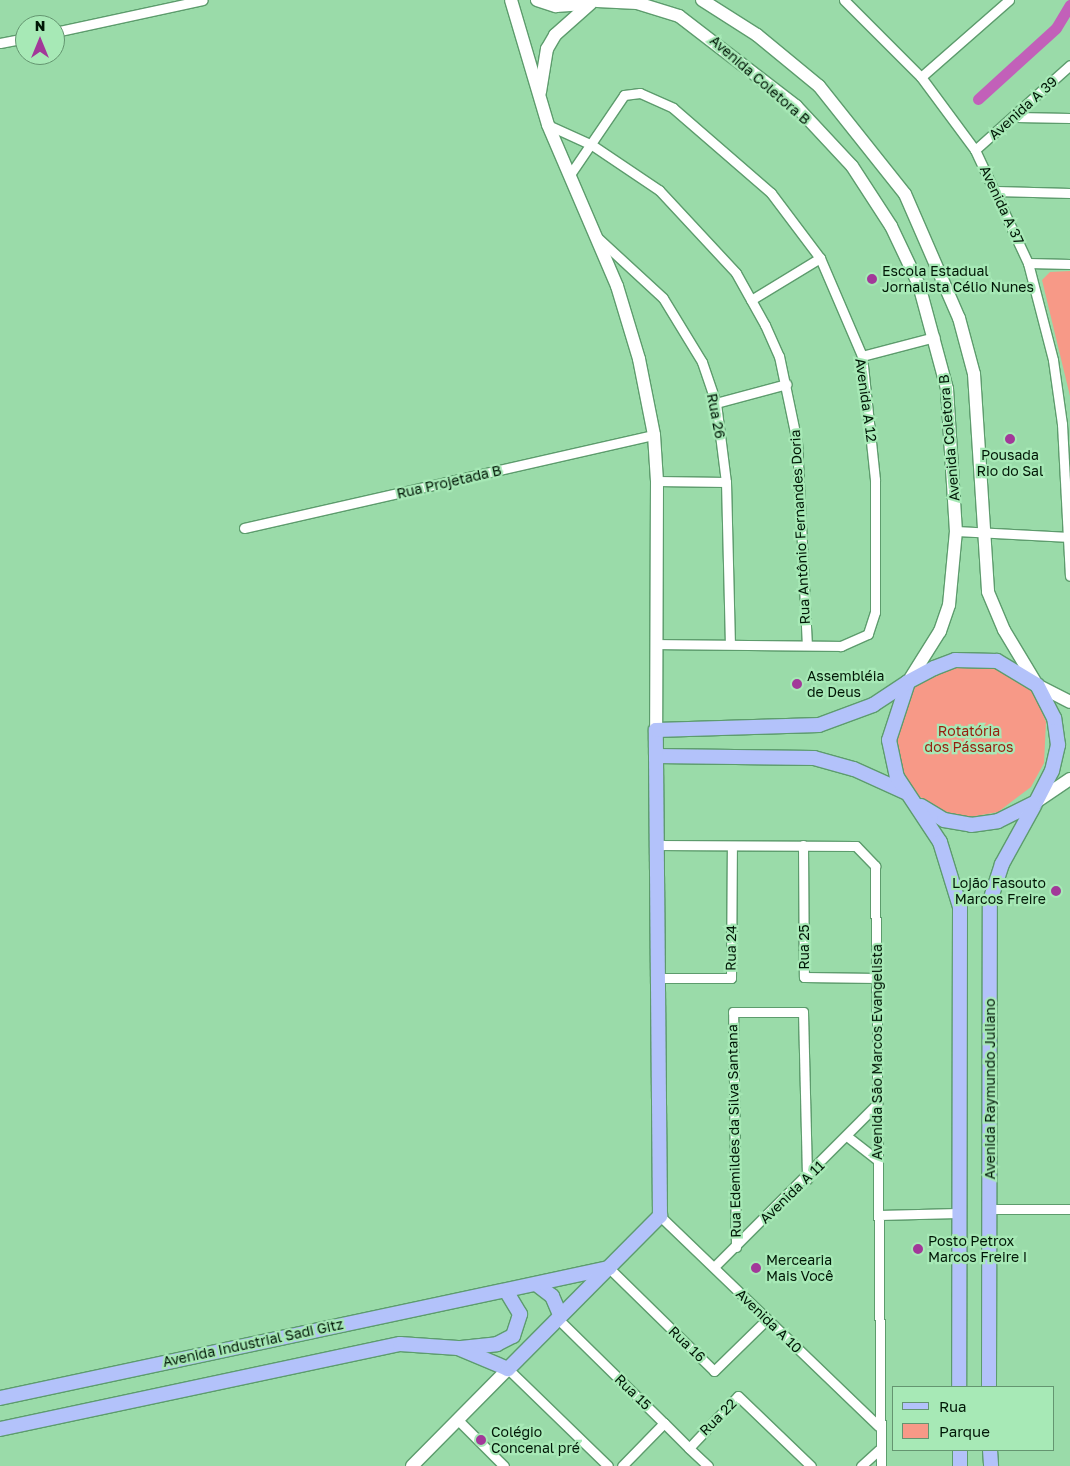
<!DOCTYPE html>
<meta charset="utf-8">
<style>
body{margin:0}
#map{position:relative;width:1070px;height:1466px;overflow:hidden;background:#9adba9;font-family:"Golos Text",sans-serif}
div>[style]{position:absolute}
[style*='--x']{left:calc(var(--x)*1px);top:calc(var(--y)*1px);width:calc(var(--w)*1px);rotate:calc(var(--a)*1deg)}
.green>*{inset:0;background:#f79987}
.canal>*{height:11px;margin:-5.5px;padding:0 5.5px;transform-origin:5.5px;border-radius:5.5px;background:#c260b9}
.roads{filter:drop-shadow(1px 0 #5d9c6d) drop-shadow(-1px 0 #5d9c6d) drop-shadow(0 1px #5d9c6d) drop-shadow(0 -1px #5d9c6d)}
.street>*{height:9px;margin:-4.5px;padding:0 4.5px;transform-origin:4.5px;border-radius:4.5px;background:#fff}
.secondary>*{height:12px;margin:-6px;padding:0 6px;transform-origin:6px;border-radius:6px;background:#fff}
.primary>*{height:14px;margin:-7px;padding:0 7px;transform-origin:7px;border-radius:7px;background:#b3c2fa}
.dots>*{width:14px;height:14px;translate:-50% -50%;box-sizing:border-box;border:2px solid #a7e9b6;border-radius:50%}
span{translate:-50% -50%;white-space:nowrap;text-align:center;line-height:1.15;-webkit-text-stroke:4.5px #a7e9b6;paint-order:stroke}
.street-label{font-size:14px;color:#001706}
.poi-label{font-size:14px;color:#001706}
.left{translate:0 -50%;text-align:left}
.right{translate:-100% -50%;text-align:right}
.park-label{font-size:14px;color:#961e0e}
.legend{position:absolute;left:892px;top:1386px;width:162px;height:65px;box-sizing:border-box;background:#a7e9b6;border:1px solid #649570;margin:0;padding:6px 9px;list-style:none;font-size:15px;color:#001706}
.legend li{display:flex;align-items:center;gap:10px;height:25px}
.legend b{width:25px;border:1px solid #649570}
.north{position:absolute;left:15px;top:15px;width:50px;height:50px;box-sizing:border-box;background:#a7e9b6;border:1px solid #649570;border-radius:50%;rotate:0deg;font-size:14px;font-weight:700;line-height:20px;text-align:center;color:#001706}
.north::after{content:'';display:block;margin:auto;width:18px;height:22px;background:#a23899;clip-path:polygon(50% 0,100% 100%,50% 72%,0 100%)}
</style>
<div id="map">
<div class="green">
<div style="clip-path:polygon(1070px 271px,1070px 396px,1042px 280px,1050px 272px)"></div>
<div style="clip-path:polygon(992px 664px,1027px 686px,1036px 697px,1046px 722px,1044px 763px,1031px 787px,998px 812px,970px 817px,943px 813px,909px 789px,892px 752px,915px 683px,938px 667px)"></div>
</div>
<div class="canal">
<div style="--x:978;--y:99;--w:105;--a:-42.3"></div>
<div style="--x:1056;--y:28;--w:27;--a:-59"></div>
</div>
<div class="roads">
<div class="street">
<div style="--x:844;--y:0;--w:109;--a:45"></div>
<div style="--x:921;--y:77;--w:91;--a:53.5"></div>
<div style="--x:975;--y:150;--w:125;--a:64.9"></div>
<div style="--x:1028;--y:263;--w:100;--a:75.5"></div>
<div style="--x:1053;--y:360;--w:65;--a:82"></div>
<div style="--x:1062;--y:424;--w:152;--a:87"></div>
<div style="--x:55;--y:32;--w:151;--a:-12.2"></div>
<div style="--x:0;--y:43;--w:25;--a:-11"></div>
<div style="--x:921;--y:77;--w:117;--a:-41.2"></div>
<div style="--x:1016;--y:117;--w:54;--a:1.1"></div>
<div style="--x:548;--y:125;--w:48;--a:24.4"></div>
<div style="--x:592;--y:145;--w:81;--a:33.9"></div>
<div style="--x:659;--y:190;--w:113;--a:47.1"></div>
<div style="--x:736;--y:273;--w:60;--a:60.9"></div>
<div style="--x:765;--y:325;--w:34;--a:66"></div>
<div style="--x:779;--y:356;--w:88;--a:78.2"></div>
<div style="--x:797;--y:442;--w:203;--a:87.2"></div>
<div style="--x:975;--y:150;--w:127;--a:-41.8"></div>
<div style="--x:569;--y:176;--w:98;--a:-55.8"></div>
<div style="--x:624;--y:95;--w:16;--a:-7"></div>
<div style="--x:640;--y:93;--w:36;--a:24"></div>
<div style="--x:673;--y:108;--w:130;--a:40.9"></div>
<div style="--x:771;--y:193;--w:81;--a:53"></div>
<div style="--x:820;--y:258;--w:107;--a:66.8"></div>
<div style="--x:862;--y:356;--w:125;--a:84"></div>
<div style="--x:875;--y:480;--w:132;--a:90"></div>
<div style="--x:875;--y:612;--w:23;--a:108"></div>
<div style="--x:868;--y:634;--w:30;--a:156"></div>
<div style="--x:841;--y:646;--w:186;--a:-179.4"></div>
<div style="--x:996;--y:191;--w:74;--a:1.5"></div>
<div style="--x:598;--y:238;--w:88;--a:42.7"></div>
<div style="--x:663;--y:298;--w:75;--a:58.6"></div>
<div style="--x:702;--y:362;--w:43;--a:71.1"></div>
<div style="--x:716;--y:403;--w:80;--a:82.8"></div>
<div style="--x:726;--y:482;--w:161;--a:88.6"></div>
<div style="--x:1028;--y:263;--w:42;--a:1.4"></div>
<div style="--x:751;--y:300;--w:81;--a:-31.3"></div>
<div style="--x:862;--y:356;--w:75;--a:-14.6"></div>
<div style="--x:716;--y:403;--w:73;--a:-15"></div>
<div style="--x:657;--y:481;--w:69;--a:0.8"></div>
<div style="--x:244;--y:528;--w:420;--a:-12.8"></div>
<div style="--x:956;--y:531;--w:114;--a:3"></div>
<div style="--x:657;--y:845;--w:199;--a:0.3"></div>
<div style="--x:856;--y:846;--w:28;--a:46"></div>
<div style="--x:875;--y:866;--w:600;--a:89.43"></div>
<div style="--x:803;--y:845;--w:132;--a:89.6"></div>
<div style="--x:804;--y:977;--w:73;--a:0.8"></div>
<div style="--x:658;--y:978;--w:73;--a:0"></div>
<div style="--x:731;--y:978;--w:132;--a:-89.6"></div>
<div style="--x:848;--y:1137;--w:37;--a:38"></div>
<div style="--x:991;--y:1209;--w:79;--a:0"></div>
<div style="--x:879;--y:1215;--w:79;--a:-1.5"></div>
<div style="--x:660;--y:1216;--w:303;--a:43.9"></div>
<div style="--x:736;--y:1247;--w:235;--a:-90.7"></div>
<div style="--x:733;--y:1012;--w:70;--a:0"></div>
<div style="--x:803;--y:1012;--w:167;--a:88.6"></div>
<div style="--x:714;--y:1267;--w:231;--a:-45"></div>
<div style="--x:609;--y:1268;--w:147;--a:44.4"></div>
<div style="--x:714;--y:1371;--w:73;--a:-44.4"></div>
<div style="--x:558;--y:1319;--w:148;--a:44.5"></div>
<div style="--x:664;--y:1423;--w:60;--a:134.3"></div>
<div style="--x:508;--y:1369;--w:139;--a:44.1"></div>
<div style="--x:458;--y:1420;--w:65;--a:45"></div>
<div style="--x:664;--y:1423;--w:35;--a:45"></div>
<div style="--x:708;--y:1466;--w:26;--a:-137"></div>
<div style="--x:689;--y:1448;--w:71;--a:-46.7"></div>
<div style="--x:738;--y:1396;--w:101;--a:43.8"></div>
<div style="--x:861;--y:1466;--w:24;--a:-42"></div>
</div>
<div class="secondary">
<div style="--x:511;--y:0;--w:130;--a:73.5"></div>
<div style="--x:548;--y:125;--w:175;--a:66.8"></div>
<div style="--x:617;--y:286;--w:76;--a:73.2"></div>
<div style="--x:639;--y:359;--w:77;--a:78.8"></div>
<div style="--x:654;--y:435;--w:46;--a:86.3"></div>
<div style="--x:657;--y:481;--w:249;--a:90.2"></div>
<div style="--x:537;--y:0;--w:20;--a:18"></div>
<div style="--x:556;--y:6;--w:32;--a:-4"></div>
<div style="--x:702;--y:0;--w:65;--a:32.5"></div>
<div style="--x:757;--y:35;--w:80;--a:39.4"></div>
<div style="--x:819;--y:86;--w:138;--a:51.5"></div>
<div style="--x:905;--y:194;--w:135;--a:66.5"></div>
<div style="--x:959;--y:318;--w:58;--a:75"></div>
<div style="--x:974;--y:374;--w:218;--a:86.3"></div>
<div style="--x:988;--y:592;--w:41;--a:67.2"></div>
<div style="--x:1004;--y:630;--w:64;--a:59"></div>
<div style="--x:1037;--y:685;--w:37;--a:27"></div>
<div style="--x:597;--y:1;--w:40;--a:2.9"></div>
<div style="--x:637;--y:3;--w:44;--a:17.2"></div>
<div style="--x:679;--y:16;--w:148;--a:37.6"></div>
<div style="--x:796;--y:106;--w:82;--a:47"></div>
<div style="--x:852;--y:166;--w:72;--a:57"></div>
<div style="--x:891;--y:226;--w:65;--a:64.6"></div>
<div style="--x:919;--y:285;--w:108;--a:74.9"></div>
<div style="--x:947;--y:389;--w:142;--a:86.4"></div>
<div style="--x:956;--y:531;--w:74;--a:95.4"></div>
<div style="--x:949;--y:605;--w:28;--a:109"></div>
<div style="--x:940;--y:631;--w:60;--a:122.1"></div>
<div style="--x:540;--y:92;--w:44;--a:-80.8"></div>
<div style="--x:547;--y:49;--w:16;--a:-60"></div>
<div style="--x:555;--y:35;--w:47;--a:-41.5"></div>
<div style="--x:1036;--y:802;--w:41;--a:-34.1"></div>
<div style="--x:412;--y:1466;--w:136;--a:-45.3"></div>
</div>
<div class="primary">
<div style="--x:656;--y:756;--w:158;--a:0.7"></div>
<div style="--x:814;--y:758;--w:41;--a:15.4"></div>
<div style="--x:854;--y:769;--w:58;--a:24.4"></div>
<div style="--x:921;--y:806;--w:27;--a:31"></div>
<div style="--x:944;--y:820;--w:27;--a:10"></div>
<div style="--x:971;--y:825;--w:27;--a:-8"></div>
<div style="--x:998;--y:821;--w:42;--a:-26.6"></div>
<div style="--x:1036;--y:802;--w:35;--a:-63"></div>
<div style="--x:1052;--y:771;--w:27;--a:-77"></div>
<div style="--x:1058;--y:745;--w:27;--a:-98"></div>
<div style="--x:1054;--y:718;--w:37;--a:-117"></div>
<div style="--x:1037;--y:685;--w:47;--a:-149"></div>
<div style="--x:997;--y:661;--w:42;--a:-178.6"></div>
<div style="--x:955;--y:660;--w:22;--a:159"></div>
<div style="--x:934;--y:668;--w:30;--a:152"></div>
<div style="--x:908;--y:682;--w:61;--a:108.1"></div>
<div style="--x:889;--y:740;--w:38;--a:78"></div>
<div style="--x:897;--y:777;--w:78;--a:56.5"></div>
<div style="--x:940;--y:842;--w:68;--a:72.9"></div>
<div style="--x:960;--y:907;--w:480;--a:90.1"></div>
<div style="--x:536;--y:1284;--w:20;--a:37"></div>
<div style="--x:552;--y:1296;--w:21;--a:67"></div>
<div style="--x:461;--y:1348;--w:36;--a:-6"></div>
<div style="--x:497;--y:1344;--w:18;--a:-27"></div>
<div style="--x:513;--y:1336;--w:23;--a:-72"></div>
<div style="--x:520;--y:1314;--w:27;--a:-121"></div>
<div style="--x:989;--y:1387;--w:486;--a:-89.9"></div>
<div style="--x:990;--y:901;--w:39;--a:-72"></div>
<div style="--x:1002;--y:864;--w:66;--a:-61.1"></div>
<div style="--x:0;--y:1398;--w:623;--a:-12.05"></div>
<div style="--x:0;--y:1429;--w:409;--a:-12"></div>
<div style="--x:400;--y:1344;--w:58;--a:3.9"></div>
<div style="--x:458;--y:1348;--w:54;--a:22.8"></div>
<div style="--x:508;--y:1369;--w:216;--a:-45.2"></div>
<div style="--x:660;--y:1216;--w:486;--a:-90.5"></div>
<div style="--x:656;--y:730;--w:163;--a:-1.8"></div>
<div style="--x:819;--y:725;--w:58;--a:-20.3"></div>
<div style="--x:873;--y:705;--w:42;--a:-33.3"></div>
<div style="--x:960;--y:1450;--w:16;--a:90"></div>
<div style="--x:990;--y:1450;--w:16;--a:86"></div>
</div>
</div>
<div class="dots">
<div style="left:872px;top:279px;background:#a23899"></div>
<div style="left:1010px;top:439px;background:#a23899"></div>
<div style="left:797px;top:684px;background:#a23899"></div>
<div style="left:1056px;top:891px;background:#a23899"></div>
<div style="left:918px;top:1249px;background:#a23899"></div>
<div style="left:756px;top:1268px;background:#a23899"></div>
<div style="left:481px;top:1440px;background:#a23899"></div>
</div>
<div class="street-label">
<span style="left:760px;top:80px;rotate:41deg">Avenida Coletora B</span>
<span style="left:1023px;top:108px;rotate:-42deg">Avenida A 39</span>
<span style="left:1002px;top:205px;rotate:65deg">Avenida A 37</span>
<span style="left:866px;top:400px;rotate:82deg">Avenida A 12</span>
<span style="left:716px;top:416px;rotate:79deg">Rua 26</span>
<span style="left:949px;top:438px;rotate:-95deg">Avenida Coletora B</span>
<span style="left:449px;top:482px;rotate:-13deg">Rua Projetada B</span>
<span style="left:800px;top:527px;rotate:-93deg">Rua Antônio Fernandes Doria</span>
<span style="left:804px;top:947px;rotate:-90deg">Rua 25</span>
<span style="left:731px;top:948px;rotate:-89deg">Rua 24</span>
<span style="left:877px;top:1052px;rotate:-90deg">Avenida São Marcos Evangelista</span>
<span style="left:990px;top:1089px;rotate:-90deg">Avenida Raymundo Juliano</span>
<span style="left:734px;top:1131px;rotate:-91deg">Rua Edemildes da Silva Santana</span>
<span style="left:792px;top:1192px;rotate:-44deg">Avenida A 11</span>
<span style="left:769px;top:1321px;rotate:44deg">Avenida A 10</span>
<span style="left:253px;top:1343px;rotate:-12deg">Avenida Industrial Sadi Gitz</span>
<span style="left:687px;top:1344px;rotate:44deg">Rua 16</span>
<span style="left:633px;top:1392px;rotate:44deg">Rua 15</span>
<span style="left:718px;top:1417px;rotate:-45deg">Rua 22</span>
</div>
<div class="poi-label">
<span class="left" style="left:882px;top:279px">Escola Estadual<br>Jornalista Célio Nunes</span>
<span style="left:1010px;top:463px">Pousada<br>Rio do Sal</span>
<span class="left" style="left:807px;top:684px">Assembléia<br>de Deus</span>
<span class="right" style="left:1046px;top:891px">Lojão Fasouto<br>Marcos Freire</span>
<span class="left" style="left:928px;top:1249px">Posto Petrox<br>Marcos Freire I</span>
<span class="left" style="left:766px;top:1268px">Mercearia<br>Mais Você</span>
<span class="left" style="left:491px;top:1440px">Colégio<br>Concenal pré</span>
</div>
<div class="park-label">
<span style="left:969px;top:739px">Rotatória<br>dos Pássaros</span>
</div>
<ul class="legend">
<li><b style="height:6px;background:#b3c2fa"></b>Rua</li>
<li><b style="height:14px;background:#f79987"></b>Parque</li>
</ul>
<div class="north">N</div>
</div>
